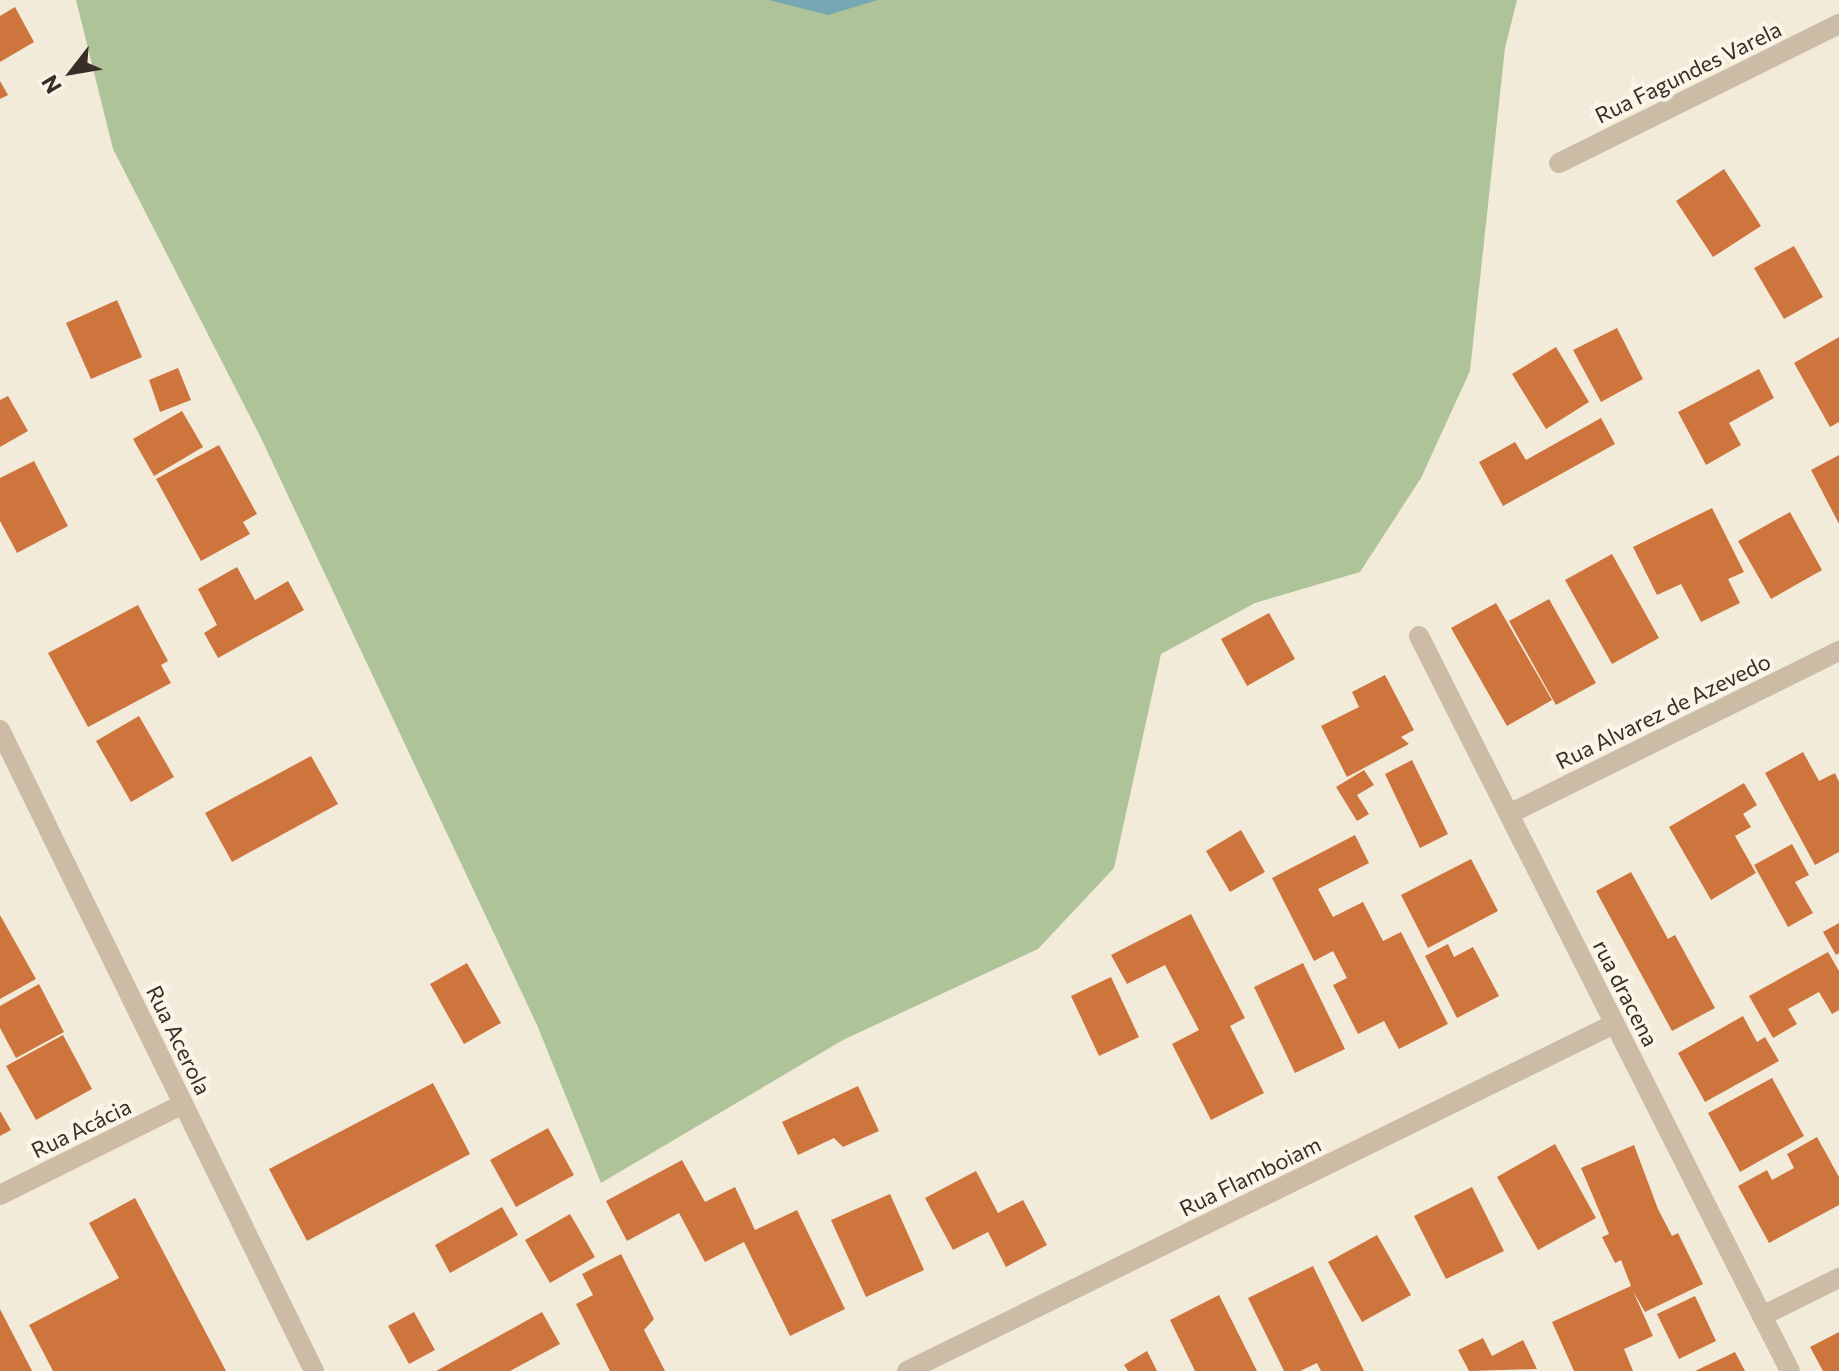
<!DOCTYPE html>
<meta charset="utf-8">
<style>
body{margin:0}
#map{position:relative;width:1839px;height:1371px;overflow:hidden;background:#f3ebda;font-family:Commissioner,sans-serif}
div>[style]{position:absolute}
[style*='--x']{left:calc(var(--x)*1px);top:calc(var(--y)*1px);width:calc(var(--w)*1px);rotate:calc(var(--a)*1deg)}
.green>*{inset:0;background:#afc399}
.water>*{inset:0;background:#77a7b2}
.building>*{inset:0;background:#ce753e}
.street>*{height:20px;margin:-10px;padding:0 10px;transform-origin:10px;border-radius:10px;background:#ccbca5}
span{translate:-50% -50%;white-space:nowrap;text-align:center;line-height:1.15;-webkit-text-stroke:8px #fbf4e7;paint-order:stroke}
.street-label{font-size:22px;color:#372e27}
.north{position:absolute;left:32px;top:32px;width:80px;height:80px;-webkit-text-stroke:6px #fbf4e7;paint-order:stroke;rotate:239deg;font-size:22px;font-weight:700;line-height:32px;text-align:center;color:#372e27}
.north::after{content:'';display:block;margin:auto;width:28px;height:36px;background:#372e27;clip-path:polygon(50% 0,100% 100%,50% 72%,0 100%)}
</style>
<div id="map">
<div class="green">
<div style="clip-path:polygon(76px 0,1517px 0,1505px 48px,1470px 371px,1421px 478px,1360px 572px,1255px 603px,1161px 654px,1114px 868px,1038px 949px,843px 1040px,601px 1183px,537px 1025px,260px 436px,113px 149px)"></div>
</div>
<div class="water">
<div style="clip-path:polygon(769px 0,878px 0,828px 15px)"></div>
</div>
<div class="building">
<div style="clip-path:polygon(15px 7px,34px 42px,0 62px,0 16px)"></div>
<div style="clip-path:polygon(0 81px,8px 95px,0 99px)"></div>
<div style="clip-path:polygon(1724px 169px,1761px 226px,1713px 257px,1676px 201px)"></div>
<div style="clip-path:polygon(1794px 246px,1823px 297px,1784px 319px,1754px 268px)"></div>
<div style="clip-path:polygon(117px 300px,142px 357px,91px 379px,66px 323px)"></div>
<div style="clip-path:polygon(1617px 328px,1643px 379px,1601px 402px,1573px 350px)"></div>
<div style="clip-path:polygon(1839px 337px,1839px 422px,1830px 427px,1794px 363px)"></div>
<div style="clip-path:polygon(1556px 347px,1589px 402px,1546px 429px,1512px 374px)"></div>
<div style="clip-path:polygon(178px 368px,191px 400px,160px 412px,149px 380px)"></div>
<div style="clip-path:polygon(1759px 369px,1774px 398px,1729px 423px,1741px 445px,1706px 465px,1678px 412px)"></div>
<div style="clip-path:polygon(8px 396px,28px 431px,0 447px,0 400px)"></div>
<div style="clip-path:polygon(182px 411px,203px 447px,154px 476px,133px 439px)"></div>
<div style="clip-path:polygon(1601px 418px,1615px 444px,1503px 506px,1479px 462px,1515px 442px,1526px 460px)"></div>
<div style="clip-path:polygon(219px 445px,257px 514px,243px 522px,250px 534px,201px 561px,156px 479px)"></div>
<div style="clip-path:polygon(1839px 455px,1839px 524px,1811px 470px)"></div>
<div style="clip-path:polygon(34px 461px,68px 526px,17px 553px,0 521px,0 478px)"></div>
<div style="clip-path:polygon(1712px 508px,1744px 572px,1728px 579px,1740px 603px,1701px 622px,1681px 584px,1657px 595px,1633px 547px)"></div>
<div style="clip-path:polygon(1790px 512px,1822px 570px,1771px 599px,1738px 541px)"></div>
<div style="clip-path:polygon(1612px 554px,1659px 638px,1612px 664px,1565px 580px)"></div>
<div style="clip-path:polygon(237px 567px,255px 600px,288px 581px,304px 610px,218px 658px,204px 633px,217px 625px,198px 589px)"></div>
<div style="clip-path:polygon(1549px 599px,1596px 683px,1556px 705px,1509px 621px)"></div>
<div style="clip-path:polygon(1496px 603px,1552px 700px,1507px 726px,1451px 628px)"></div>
<div style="clip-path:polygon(138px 605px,168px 661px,161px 665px,171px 683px,88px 727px,48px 653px)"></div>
<div style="clip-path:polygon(1269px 613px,1295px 659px,1247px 686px,1221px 639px)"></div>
<div style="clip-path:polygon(1385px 675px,1414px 730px,1401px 737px,1409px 744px,1347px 777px,1321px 726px,1359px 707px,1352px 692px)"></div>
<div style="clip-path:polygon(139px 716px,174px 777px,131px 802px,96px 741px)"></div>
<div style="clip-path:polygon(1803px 752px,1819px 781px,1835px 773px,1839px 782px,1839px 852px,1815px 865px,1765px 773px)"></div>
<div style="clip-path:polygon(311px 756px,338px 804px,232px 862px,205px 813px)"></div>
<div style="clip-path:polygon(1412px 760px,1448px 834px,1420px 848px,1385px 774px)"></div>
<div style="clip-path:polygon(1364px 770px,1374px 785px,1357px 795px,1369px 814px,1357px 821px,1336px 787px)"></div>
<div style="clip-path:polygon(1744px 783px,1757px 805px,1743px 814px,1751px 827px,1735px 836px,1756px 873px,1711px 900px,1669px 827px)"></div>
<div style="clip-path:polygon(1241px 830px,1265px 872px,1230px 892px,1206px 851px)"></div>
<div style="clip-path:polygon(1355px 835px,1369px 863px,1318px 889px,1333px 917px,1363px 902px,1383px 941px,1401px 932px,1448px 1024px,1399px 1049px,1384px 1021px,1358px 1034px,1333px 985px,1347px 978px,1333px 951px,1314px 961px,1272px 878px)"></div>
<div style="clip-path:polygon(1792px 844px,1809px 875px,1795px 882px,1813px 913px,1788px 927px,1754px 865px)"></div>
<div style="clip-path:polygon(1471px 859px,1498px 911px,1428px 948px,1401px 895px)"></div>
<div style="clip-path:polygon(1631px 872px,1668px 939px,1675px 935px,1715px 1008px,1672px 1031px,1596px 891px)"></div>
<div style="clip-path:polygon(1191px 914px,1245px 1018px,1230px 1026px,1264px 1093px,1211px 1120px,1172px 1044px,1199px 1030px,1165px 965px,1127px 984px,1111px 955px)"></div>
<div style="clip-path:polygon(0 915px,36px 979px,0 999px)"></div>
<div style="clip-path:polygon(1839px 923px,1839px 953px,1836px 955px,1823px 932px)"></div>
<div style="clip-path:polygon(1448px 944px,1454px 957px,1473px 947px,1499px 996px,1457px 1018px,1425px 956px)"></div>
<div style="clip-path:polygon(1828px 952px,1839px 971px,1839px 1010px,1832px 1014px,1819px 992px,1788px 1009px,1797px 1024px,1773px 1038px,1749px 996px)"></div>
<div style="clip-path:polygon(467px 963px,501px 1023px,464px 1044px,430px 984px)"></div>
<div style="clip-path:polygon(1303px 963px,1345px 1049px,1295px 1073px,1254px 987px)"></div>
<div style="clip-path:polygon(1111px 977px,1139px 1037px,1099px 1056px,1071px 996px)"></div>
<div style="clip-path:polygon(39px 984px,64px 1032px,16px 1058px,0 1028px,0 1006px)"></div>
<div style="clip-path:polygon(1743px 1016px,1757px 1042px,1765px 1037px,1779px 1061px,1705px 1102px,1678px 1053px)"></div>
<div style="clip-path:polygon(63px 1035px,92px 1089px,36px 1120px,6px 1066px)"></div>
<div style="clip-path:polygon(1772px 1078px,1804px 1136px,1740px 1172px,1708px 1113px)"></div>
<div style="clip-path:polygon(433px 1083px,470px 1154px,307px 1241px,269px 1169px)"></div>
<div style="clip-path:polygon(858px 1086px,879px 1131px,843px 1147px,834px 1138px,798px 1155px,782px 1122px)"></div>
<div style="clip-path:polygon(0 1111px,11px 1130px,0 1136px)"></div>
<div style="clip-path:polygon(548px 1128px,574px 1175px,516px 1207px,490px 1160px)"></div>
<div style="clip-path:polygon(1817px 1137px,1839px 1177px,1839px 1205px,1769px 1243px,1738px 1186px,1767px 1170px,1772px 1180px,1794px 1168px,1787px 1154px)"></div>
<div style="clip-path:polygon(1555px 1144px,1596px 1218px,1538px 1250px,1497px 1177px)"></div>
<div style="clip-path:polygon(1634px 1145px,1658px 1209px,1672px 1236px,1678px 1233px,1703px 1284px,1645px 1312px,1633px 1291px,1653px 1336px,1624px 1349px,1633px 1371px,1574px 1371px,1552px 1322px,1631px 1286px,1621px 1260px,1615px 1263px,1602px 1237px,1609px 1234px,1581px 1168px)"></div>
<div style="clip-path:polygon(682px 1160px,705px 1202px,735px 1187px,755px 1230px,797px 1210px,845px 1309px,790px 1336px,744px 1242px,705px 1262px,679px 1213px,627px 1241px,606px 1201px)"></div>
<div style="clip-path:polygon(976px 1171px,998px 1213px,1023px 1200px,1047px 1245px,1006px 1267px,988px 1232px,953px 1250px,925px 1198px)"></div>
<div style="clip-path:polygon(1472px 1187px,1504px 1251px,1446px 1279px,1414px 1216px)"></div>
<div style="clip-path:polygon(890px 1194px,924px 1270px,866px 1297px,831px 1220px)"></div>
<div style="clip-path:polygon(135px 1198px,226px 1371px,53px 1371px,29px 1325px,119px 1278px,89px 1223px)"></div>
<div style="clip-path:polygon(502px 1207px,518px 1235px,450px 1273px,435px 1245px)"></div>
<div style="clip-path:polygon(570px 1214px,595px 1257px,550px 1283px,525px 1240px)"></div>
<div style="clip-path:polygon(1377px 1235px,1411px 1295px,1362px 1322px,1328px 1262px)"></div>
<div style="clip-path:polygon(621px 1254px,654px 1319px,644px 1330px,665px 1371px,610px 1371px,576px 1304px,593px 1295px,582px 1274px)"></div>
<div style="clip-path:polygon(1313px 1266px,1364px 1371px,1321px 1371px,1317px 1363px,1300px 1371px,1284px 1371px,1248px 1298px)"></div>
<div style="clip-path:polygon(1219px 1295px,1257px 1371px,1195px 1371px,1170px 1320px)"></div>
<div style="clip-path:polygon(1695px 1296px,1716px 1341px,1679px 1359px,1657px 1314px)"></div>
<div style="clip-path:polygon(0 1309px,32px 1371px,0 1371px)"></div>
<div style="clip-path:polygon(414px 1312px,435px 1350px,409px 1364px,388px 1326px)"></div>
<div style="clip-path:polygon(542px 1312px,560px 1344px,510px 1371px,436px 1371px)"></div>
<div style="clip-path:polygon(1839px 1332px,1839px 1371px,1823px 1371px,1810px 1347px)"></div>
<div style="clip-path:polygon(1483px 1338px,1492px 1356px,1523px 1340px,1537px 1369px,1469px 1371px,1458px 1350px)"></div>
<div style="clip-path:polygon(1147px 1351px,1157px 1371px,1128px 1371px,1124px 1365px)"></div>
<div style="clip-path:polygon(1735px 1352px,1745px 1371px,1695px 1371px)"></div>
</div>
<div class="street">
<div style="--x:1559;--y:163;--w:313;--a:-26.4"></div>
<div style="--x:1419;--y:636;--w:823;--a:63.22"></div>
<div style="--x:0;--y:730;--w:714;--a:63.9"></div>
<div style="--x:1509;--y:814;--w:368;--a:-26.3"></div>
<div style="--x:0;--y:1195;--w:204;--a:-26.4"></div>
<div style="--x:1762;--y:1316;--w:86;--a:-26.3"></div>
<div style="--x:907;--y:1371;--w:788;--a:-26.14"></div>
</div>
<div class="street-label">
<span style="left:1688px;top:72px;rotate:-26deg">Rua Fagundes Varela</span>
<span style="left:1663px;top:711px;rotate:-26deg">Rua Alvarez de Azevedo</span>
<span style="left:1626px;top:993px;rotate:63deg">rua dracena</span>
<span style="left:179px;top:1040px;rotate:64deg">Rua Acerola</span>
<span style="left:81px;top:1128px;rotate:-26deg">Rua Acácia</span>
<span style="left:1250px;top:1176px;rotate:-26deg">Rua Flamboiam</span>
</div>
<div class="north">N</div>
</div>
